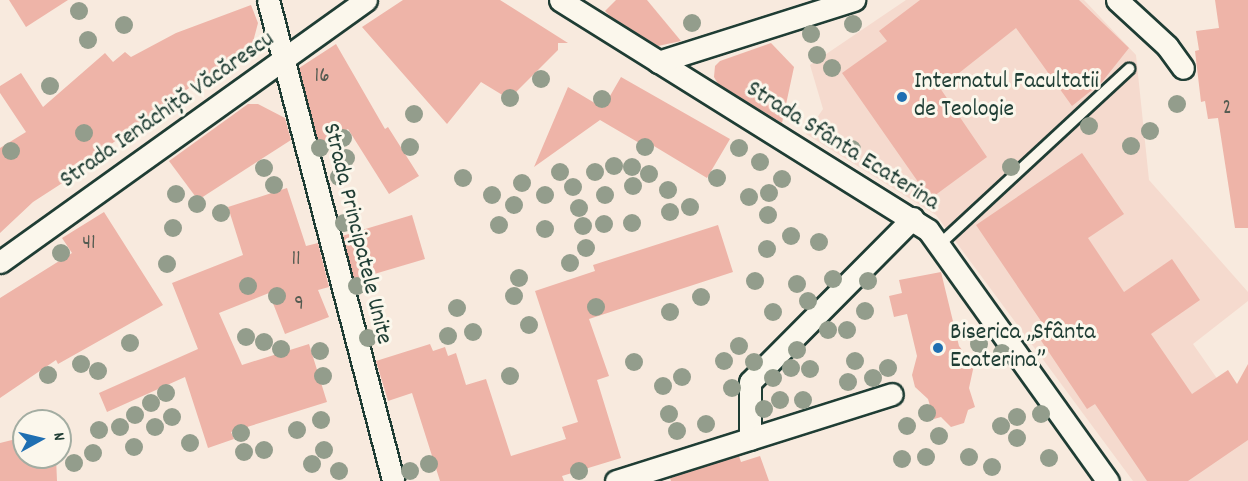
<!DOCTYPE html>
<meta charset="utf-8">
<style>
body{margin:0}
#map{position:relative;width:1248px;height:481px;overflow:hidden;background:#f8eade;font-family:Dekko,sans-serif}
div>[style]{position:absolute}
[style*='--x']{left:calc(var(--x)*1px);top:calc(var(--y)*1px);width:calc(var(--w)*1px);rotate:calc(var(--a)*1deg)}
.built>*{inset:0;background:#f5dace}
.building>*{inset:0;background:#eeb4a8}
.roads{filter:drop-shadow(2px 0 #1f3d34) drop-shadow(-2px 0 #1f3d34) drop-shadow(0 2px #1f3d34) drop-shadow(0 -2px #1f3d34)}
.lane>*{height:10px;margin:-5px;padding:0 5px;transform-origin:5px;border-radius:5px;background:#fbf7ec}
.street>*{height:21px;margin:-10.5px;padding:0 10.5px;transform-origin:10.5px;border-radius:10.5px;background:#fbf7ec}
.trees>*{width:18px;height:18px;margin:-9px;border-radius:50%;background:#939d8c}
.dots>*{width:16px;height:16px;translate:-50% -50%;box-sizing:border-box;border:3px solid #fbf7ec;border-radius:50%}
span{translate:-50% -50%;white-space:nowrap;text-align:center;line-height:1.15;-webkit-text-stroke:6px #fbf7ec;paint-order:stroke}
.number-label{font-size:21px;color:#535b51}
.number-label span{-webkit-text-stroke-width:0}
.poi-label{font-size:24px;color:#1f3d34}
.left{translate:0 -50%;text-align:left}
.street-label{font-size:24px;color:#1f3d34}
.north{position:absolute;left:12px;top:409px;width:60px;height:60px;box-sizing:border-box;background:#fbf7ec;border:2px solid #a3ada2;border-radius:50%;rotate:82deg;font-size:16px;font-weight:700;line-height:24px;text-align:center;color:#1f3d34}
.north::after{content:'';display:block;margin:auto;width:21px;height:27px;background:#1f6fb2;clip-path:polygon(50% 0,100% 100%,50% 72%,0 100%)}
</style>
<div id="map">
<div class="built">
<div style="clip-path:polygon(906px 0,1084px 0,1136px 55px,1149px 180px,1248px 292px,1248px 301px,1193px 344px,1248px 423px,1248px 481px,1133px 481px,936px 215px,806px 134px,823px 109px,810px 65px)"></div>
</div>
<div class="building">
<div style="clip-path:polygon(9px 0,68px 0,26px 27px)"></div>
<div style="clip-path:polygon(403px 0,500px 0,568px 43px,558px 43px,558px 50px,509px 99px,481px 82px,447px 124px,362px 27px)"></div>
<div style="clip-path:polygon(616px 0,647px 0,681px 41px,658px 46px,610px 16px,605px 11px)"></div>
<div style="clip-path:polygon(920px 0,1079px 0,1129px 48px,1102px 82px,1072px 106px,1016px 28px,940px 88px,987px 157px,930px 199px,842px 73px,887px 41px,879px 31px)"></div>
<div style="clip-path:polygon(1215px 0,1248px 0,1248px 228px,1235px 228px,1218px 118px,1208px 119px,1205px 101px,1201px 102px,1195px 51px,1199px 50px,1196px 31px,1219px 28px)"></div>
<div style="clip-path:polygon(251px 5px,258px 23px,253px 42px,82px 165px,84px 169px,33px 202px,0 233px,0 148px,26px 132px,0 93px,0 86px,21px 73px,43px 107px,105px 53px,113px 62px,125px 52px,131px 57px,176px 33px)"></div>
<div style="clip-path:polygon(771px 43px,794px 67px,782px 123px,718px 84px,714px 77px,715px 66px,720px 61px)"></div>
<div style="clip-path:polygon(336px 44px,385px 129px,388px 127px,419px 176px,389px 194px,348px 129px,318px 144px,299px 68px)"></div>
<div style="clip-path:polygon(621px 77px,730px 139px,707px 178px,644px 140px,641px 144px,600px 120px,534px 167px,568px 87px,603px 108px)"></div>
<div style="clip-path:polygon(248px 104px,258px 104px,285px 118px,291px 140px,198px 200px,169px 161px)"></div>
<div style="clip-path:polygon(1082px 153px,1124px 214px,1088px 238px,1124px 292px,1172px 259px,1200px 300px,1151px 334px,1192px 394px,1228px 370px,1237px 384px,1248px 364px,1248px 440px,1188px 481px,1147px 481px,1095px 404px,1087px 409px,1036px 333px,1045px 327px,976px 225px)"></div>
<div style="clip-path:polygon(287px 188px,306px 246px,318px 243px,329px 287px,318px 290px,329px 317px,285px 334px,269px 293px,219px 313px,242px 365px,309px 344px,327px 402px,231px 432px,234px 439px,208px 448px,185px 377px,107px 412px,99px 393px,198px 349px,172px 283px,243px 255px,228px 207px)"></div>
<div style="clip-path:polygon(104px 212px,163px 305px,58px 364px,56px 360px,0 398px,0 298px,72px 253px,62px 238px)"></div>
<div style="clip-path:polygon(412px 215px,425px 259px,354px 280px,342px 236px)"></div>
<div style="clip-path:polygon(718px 225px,733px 272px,589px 319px,609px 376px,597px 380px,621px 458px,562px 476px,564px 481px,440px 481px,412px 393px,388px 401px,376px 361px,430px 344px,433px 351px,445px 347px,448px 356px,456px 353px,466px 385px,486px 379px,511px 456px,566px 439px,562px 427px,578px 422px,535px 291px,595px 271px,593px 265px)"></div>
<div style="clip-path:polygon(941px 272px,959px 346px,974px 365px,969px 388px,975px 407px,968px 410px,964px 423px,951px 427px,941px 417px,934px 419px,928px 399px,915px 387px,912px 375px,917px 356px,907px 314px,894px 317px,889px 296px,902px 293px,899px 280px)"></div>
<div style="clip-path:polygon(24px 437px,24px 457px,56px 457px,57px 481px,0 481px,0 443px)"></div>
<div style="clip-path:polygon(739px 456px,741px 462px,760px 456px,769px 481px,671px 481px,670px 478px)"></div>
</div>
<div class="roads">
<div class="lane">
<div style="--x:940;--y:244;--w:258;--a:-42.8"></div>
</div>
<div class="street">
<div style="--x:268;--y:0;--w:497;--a:75.4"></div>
<div style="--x:560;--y:0;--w:434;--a:32"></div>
<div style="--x:928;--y:230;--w:309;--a:54.4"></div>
<div style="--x:1117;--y:0;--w:68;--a:42.6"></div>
<div style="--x:1167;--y:46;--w:27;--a:54"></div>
<div style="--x:658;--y:62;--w:206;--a:-17.6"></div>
<div style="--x:0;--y:262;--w:450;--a:-35.6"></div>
<div style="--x:750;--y:439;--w:57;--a:-90"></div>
<div style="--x:750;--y:382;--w:231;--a:-45.2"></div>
<div style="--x:616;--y:481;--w:289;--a:-17.5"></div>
</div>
</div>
<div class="trees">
<div style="left:79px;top:11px"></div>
<div style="left:692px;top:23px"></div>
<div style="left:853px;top:24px"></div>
<div style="left:124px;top:25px"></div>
<div style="left:811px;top:34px"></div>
<div style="left:88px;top:40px"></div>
<div style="left:817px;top:55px"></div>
<div style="left:832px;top:68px"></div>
<div style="left:541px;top:79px"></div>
<div style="left:50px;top:86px"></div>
<div style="left:510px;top:98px"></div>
<div style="left:602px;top:99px"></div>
<div style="left:1177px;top:104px"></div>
<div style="left:414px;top:114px"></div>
<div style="left:1089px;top:126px"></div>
<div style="left:1150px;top:131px"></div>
<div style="left:84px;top:133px"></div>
<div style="left:343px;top:138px"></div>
<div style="left:1131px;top:146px"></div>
<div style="left:410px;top:147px"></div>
<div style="left:645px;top:147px"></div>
<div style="left:320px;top:148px"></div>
<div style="left:739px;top:148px"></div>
<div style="left:852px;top:149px"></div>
<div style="left:11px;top:151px"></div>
<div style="left:346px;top:158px"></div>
<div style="left:760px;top:162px"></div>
<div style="left:614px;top:166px"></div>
<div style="left:632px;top:167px"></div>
<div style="left:1011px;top:167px"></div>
<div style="left:264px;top:168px"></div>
<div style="left:560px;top:172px"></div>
<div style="left:595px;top:172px"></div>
<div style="left:649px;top:174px"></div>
<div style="left:339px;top:177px"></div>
<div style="left:463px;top:178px"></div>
<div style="left:717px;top:178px"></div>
<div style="left:782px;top:179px"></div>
<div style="left:522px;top:183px"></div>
<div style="left:274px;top:185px"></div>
<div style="left:633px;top:186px"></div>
<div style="left:573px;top:187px"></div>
<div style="left:668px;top:190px"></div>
<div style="left:769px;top:193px"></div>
<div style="left:176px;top:194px"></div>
<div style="left:492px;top:195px"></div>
<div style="left:545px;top:195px"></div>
<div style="left:605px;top:195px"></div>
<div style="left:749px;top:197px"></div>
<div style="left:197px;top:204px"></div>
<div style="left:514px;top:205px"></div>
<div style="left:690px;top:207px"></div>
<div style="left:579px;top:208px"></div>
<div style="left:670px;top:212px"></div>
<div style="left:221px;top:213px"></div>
<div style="left:768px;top:215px"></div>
<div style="left:344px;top:223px"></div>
<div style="left:632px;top:223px"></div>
<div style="left:604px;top:224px"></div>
<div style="left:499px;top:225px"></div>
<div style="left:583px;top:226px"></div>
<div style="left:173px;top:228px"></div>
<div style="left:545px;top:229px"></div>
<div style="left:791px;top:236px"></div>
<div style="left:819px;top:242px"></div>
<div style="left:586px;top:248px"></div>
<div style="left:767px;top:249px"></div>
<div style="left:61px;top:253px"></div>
<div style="left:570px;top:263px"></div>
<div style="left:167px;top:264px"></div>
<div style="left:519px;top:278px"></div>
<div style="left:833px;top:279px"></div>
<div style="left:755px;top:281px"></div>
<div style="left:868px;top:281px"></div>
<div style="left:797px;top:284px"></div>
<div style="left:248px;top:286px"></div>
<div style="left:357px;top:286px"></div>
<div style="left:277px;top:296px"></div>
<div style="left:514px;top:296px"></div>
<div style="left:701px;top:297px"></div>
<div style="left:808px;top:301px"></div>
<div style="left:596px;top:307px"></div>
<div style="left:457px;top:308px"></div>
<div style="left:865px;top:311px"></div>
<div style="left:670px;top:312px"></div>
<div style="left:773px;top:312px"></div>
<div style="left:529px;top:325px"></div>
<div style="left:828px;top:330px"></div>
<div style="left:847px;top:330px"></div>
<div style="left:473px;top:332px"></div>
<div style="left:448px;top:336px"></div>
<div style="left:246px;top:337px"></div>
<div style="left:368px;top:338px"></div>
<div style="left:264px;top:342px"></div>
<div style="left:130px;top:343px"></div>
<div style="left:979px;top:344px"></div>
<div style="left:739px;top:346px"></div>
<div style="left:281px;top:349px"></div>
<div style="left:797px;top:350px"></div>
<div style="left:320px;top:351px"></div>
<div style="left:1002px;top:353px"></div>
<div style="left:724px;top:361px"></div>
<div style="left:855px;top:361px"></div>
<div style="left:634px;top:362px"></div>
<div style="left:754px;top:362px"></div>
<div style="left:81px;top:364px"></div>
<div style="left:791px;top:368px"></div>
<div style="left:888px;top:368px"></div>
<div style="left:810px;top:369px"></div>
<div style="left:98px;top:371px"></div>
<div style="left:48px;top:375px"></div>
<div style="left:323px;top:376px"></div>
<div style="left:510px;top:376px"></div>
<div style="left:682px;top:377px"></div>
<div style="left:773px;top:378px"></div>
<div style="left:873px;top:378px"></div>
<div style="left:848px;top:382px"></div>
<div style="left:663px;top:386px"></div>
<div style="left:732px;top:388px"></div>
<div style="left:166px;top:393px"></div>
<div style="left:780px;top:400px"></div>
<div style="left:803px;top:400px"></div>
<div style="left:151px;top:403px"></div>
<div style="left:764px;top:409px"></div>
<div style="left:927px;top:413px"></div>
<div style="left:669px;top:414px"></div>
<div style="left:1041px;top:414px"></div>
<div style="left:135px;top:415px"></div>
<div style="left:172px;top:417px"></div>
<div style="left:1017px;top:417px"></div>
<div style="left:321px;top:420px"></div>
<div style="left:706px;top:424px"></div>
<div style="left:907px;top:426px"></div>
<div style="left:1001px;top:426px"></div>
<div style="left:120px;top:427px"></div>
<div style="left:155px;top:427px"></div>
<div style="left:99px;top:430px"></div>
<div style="left:297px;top:430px"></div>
<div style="left:677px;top:431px"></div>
<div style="left:241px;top:433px"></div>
<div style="left:939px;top:436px"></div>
<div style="left:1017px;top:438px"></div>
<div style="left:190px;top:443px"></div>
<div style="left:134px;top:447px"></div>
<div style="left:264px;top:450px"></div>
<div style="left:324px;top:450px"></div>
<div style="left:244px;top:452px"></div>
<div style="left:93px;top:453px"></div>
<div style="left:926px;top:457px"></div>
<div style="left:969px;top:457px"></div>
<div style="left:1049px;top:458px"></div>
<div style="left:902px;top:459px"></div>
<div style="left:74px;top:463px"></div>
<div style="left:312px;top:464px"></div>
<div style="left:429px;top:464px"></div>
<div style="left:992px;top:467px"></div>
<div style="left:339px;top:471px"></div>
<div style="left:410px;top:471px"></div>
<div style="left:579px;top:471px"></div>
</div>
<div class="dots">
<div style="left:902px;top:97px;background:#1f6fb2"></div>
<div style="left:938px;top:348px;background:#1f6fb2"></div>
</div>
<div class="number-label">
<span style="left:322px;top:77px">16</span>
<span style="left:1227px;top:109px">2</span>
<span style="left:89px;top:244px">41</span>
<span style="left:296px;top:260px">11</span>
<span style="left:299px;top:305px">9</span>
</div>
<div class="poi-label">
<span class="left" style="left:914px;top:97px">Internatul Facultatii<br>de Teologie</span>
<span class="left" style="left:950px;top:348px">Biserica „Sfânta<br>Ecaterina”</span>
</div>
<div class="street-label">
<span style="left:168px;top:111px;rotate:-35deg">Strada Ienăchiță Văcărescu</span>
<span style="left:842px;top:147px;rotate:32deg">Strada Sfânta Ecaterina</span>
<span style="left:356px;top:234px;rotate:76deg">Strada Principatele Unite</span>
</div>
<div class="north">N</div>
</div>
